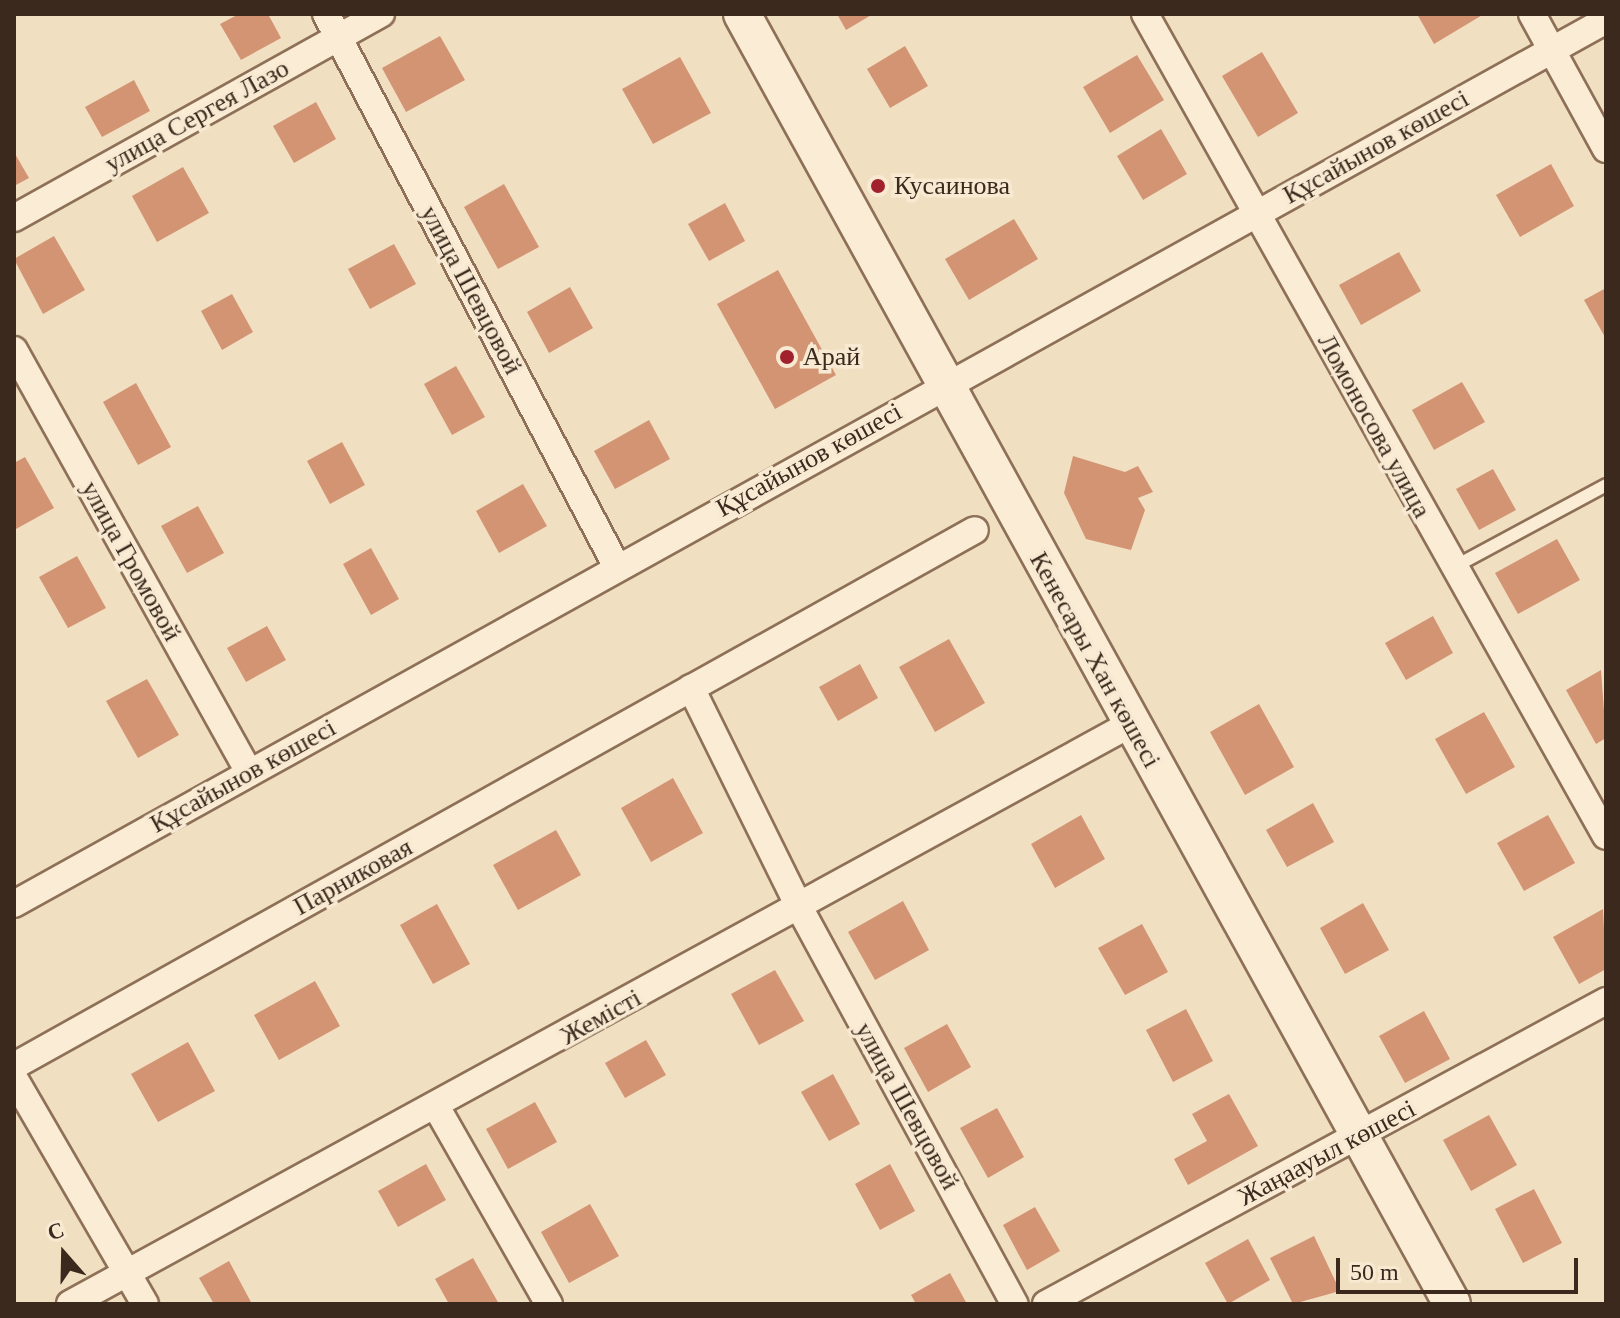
<!DOCTYPE html>
<meta charset="utf-8">
<style>
body{margin:0}
#map{position:relative;width:1620px;height:1318px;overflow:hidden;background:#f1dfc1;font-family:"Times New Roman",serif}
div>[style]{position:absolute}
[style*='--x']{left:calc(var(--x)*1px);top:calc(var(--y)*1px);width:calc(var(--w)*1px);rotate:calc(var(--a)*1deg)}
.building>*{inset:0;background:#d39474}
.roads{filter:drop-shadow(2px 0 #8d7057) drop-shadow(-2px 0 #8d7057) drop-shadow(0 2px #8d7057) drop-shadow(0 -2px #8d7057)}
.service>*{height:12px;margin:-6px;padding:0 6px;transform-origin:6px;border-radius:6px;background:#fbedd5}
.minor>*{height:26px;margin:-13px;padding:0 13px;transform-origin:13px;border-radius:13px;background:#fbedd5}
.secondary>*{height:36px;margin:-18px;padding:0 18px;transform-origin:18px;border-radius:18px;background:#fbedd5}
.dots>*{width:22px;height:22px;translate:-50% -50%;box-sizing:border-box;border:4px solid #f8ead2;border-radius:50%}
span{translate:-50% -50%;white-space:nowrap;text-align:center;line-height:1.15;-webkit-text-stroke:7px #f8ead2;paint-order:stroke}
.street-label{font-size:26px;color:#3b291d}
.poi-label{font-size:26px;color:#3b291d}
.left{translate:0 -50%;text-align:left}
.frame{position:absolute;inset:0;border:16px solid #3b291d;pointer-events:none}
.north{position:absolute;left:24px;top:1214px;width:80px;height:80px;-webkit-text-stroke:6px #f8ead2;paint-order:stroke;rotate:340deg;font-size:22px;font-weight:700;line-height:32px;text-align:center;color:#3b291d}
.north::after{content:'';display:block;margin:auto;width:28px;height:36px;background:#3b291d;clip-path:polygon(50% 0,100% 100%,50% 72%,0 100%)}
.scale{position:absolute;left:1336px;top:1258px;width:242px;height:36px;box-sizing:border-box;border:4px solid #3b291d;border-top:0;padding-left:10px;font-size:24px;line-height:28px;white-space:nowrap;color:#3b291d;-webkit-text-stroke:6px #f8ead2;paint-order:stroke}
</style>
<div id="map">
<div class="building">
<div style="clip-path:polygon(239px 14px,268px 14px,281px 38px,241px 60px,220px 24px)"></div>
<div style="clip-path:polygon(837px 14px,873px 14px,846px 30px)"></div>
<div style="clip-path:polygon(1417px 14px,1484px 14px,1434px 44px)"></div>
<div style="clip-path:polygon(440px 36px,465px 80px,406px 112px,382px 68px)"></div>
<div style="clip-path:polygon(905px 46px,928px 86px,890px 108px,867px 69px)"></div>
<div style="clip-path:polygon(1262px 52px,1298px 113px,1258px 137px,1222px 76px)"></div>
<div style="clip-path:polygon(1137px 55px,1164px 100px,1110px 133px,1083px 87px)"></div>
<div style="clip-path:polygon(680px 57px,711px 113px,653px 144px,622px 89px)"></div>
<div style="clip-path:polygon(134px 80px,150px 111px,102px 137px,85px 107px)"></div>
<div style="clip-path:polygon(316px 102px,336px 139px,294px 163px,273px 126px)"></div>
<div style="clip-path:polygon(1161px 129px,1187px 174px,1143px 200px,1117px 156px)"></div>
<div style="clip-path:polygon(14px 152px,29px 178px,14px 186px)"></div>
<div style="clip-path:polygon(1551px 164px,1574px 206px,1520px 237px,1496px 195px)"></div>
<div style="clip-path:polygon(183px 167px,209px 213px,157px 242px,132px 196px)"></div>
<div style="clip-path:polygon(504px 184px,539px 247px,498px 269px,464px 207px)"></div>
<div style="clip-path:polygon(725px 203px,745px 241px,709px 261px,688px 224px)"></div>
<div style="clip-path:polygon(1014px 219px,1038px 259px,969px 300px,945px 259px)"></div>
<div style="clip-path:polygon(54px 236px,85px 290px,43px 314px,14px 259px)"></div>
<div style="clip-path:polygon(394px 244px,416px 284px,370px 309px,348px 269px)"></div>
<div style="clip-path:polygon(1399px 252px,1421px 291px,1361px 325px,1339px 285px)"></div>
<div style="clip-path:polygon(778px 270px,836px 375px,775px 409px,717px 304px)"></div>
<div style="clip-path:polygon(570px 287px,593px 328px,549px 353px,527px 312px)"></div>
<div style="clip-path:polygon(1606px 288px,1606px 339px,1584px 300px)"></div>
<div style="clip-path:polygon(232px 294px,253px 332px,222px 350px,201px 311px)"></div>
<div style="clip-path:polygon(456px 366px,485px 417px,452px 435px,424px 384px)"></div>
<div style="clip-path:polygon(1462px 382px,1485px 422px,1434px 450px,1412px 410px)"></div>
<div style="clip-path:polygon(136px 383px,171px 447px,138px 465px,103px 402px)"></div>
<div style="clip-path:polygon(649px 420px,670px 459px,615px 489px,594px 451px)"></div>
<div style="clip-path:polygon(342px 442px,365px 485px,330px 504px,307px 461px)"></div>
<div style="clip-path:polygon(1073px 456px,1125px 472px,1138px 466px,1153px 492px,1138px 498px,1145px 510px,1131px 550px,1086px 539px,1064px 493px)"></div>
<div style="clip-path:polygon(25px 457px,54px 508px,16px 529px,14px 463px)"></div>
<div style="clip-path:polygon(1493px 469px,1516px 510px,1479px 530px,1456px 489px)"></div>
<div style="clip-path:polygon(523px 484px,547px 526px,499px 553px,476px 511px)"></div>
<div style="clip-path:polygon(198px 506px,224px 553px,187px 573px,161px 526px)"></div>
<div style="clip-path:polygon(1557px 539px,1580px 580px,1518px 614px,1495px 573px)"></div>
<div style="clip-path:polygon(371px 548px,399px 599px,371px 615px,343px 564px)"></div>
<div style="clip-path:polygon(77px 556px,106px 608px,68px 628px,39px 577px)"></div>
<div style="clip-path:polygon(1433px 616px,1453px 653px,1406px 680px,1385px 643px)"></div>
<div style="clip-path:polygon(267px 626px,286px 660px,246px 682px,227px 648px)"></div>
<div style="clip-path:polygon(949px 639px,985px 703px,935px 732px,899px 667px)"></div>
<div style="clip-path:polygon(860px 664px,878px 698px,838px 721px,819px 687px)"></div>
<div style="clip-path:polygon(1601px 670px,1606px 738px,1596px 744px,1566px 690px)"></div>
<div style="clip-path:polygon(147px 679px,179px 735px,138px 758px,106px 701px)"></div>
<div style="clip-path:polygon(1259px 704px,1294px 767px,1245px 795px,1210px 732px)"></div>
<div style="clip-path:polygon(1484px 712px,1515px 767px,1466px 794px,1435px 739px)"></div>
<div style="clip-path:polygon(673px 778px,703px 833px,651px 862px,621px 808px)"></div>
<div style="clip-path:polygon(1313px 803px,1334px 842px,1287px 867px,1266px 830px)"></div>
<div style="clip-path:polygon(1081px 815px,1105px 859px,1055px 888px,1031px 844px)"></div>
<div style="clip-path:polygon(1548px 815px,1575px 863px,1524px 891px,1497px 843px)"></div>
<div style="clip-path:polygon(556px 830px,581px 875px,518px 910px,493px 865px)"></div>
<div style="clip-path:polygon(903px 901px,929px 950px,875px 980px,848px 932px)"></div>
<div style="clip-path:polygon(1363px 903px,1389px 950px,1345px 974px,1320px 928px)"></div>
<div style="clip-path:polygon(437px 904px,470px 964px,433px 984px,400px 925px)"></div>
<div style="clip-path:polygon(1603px 909px,1606px 969px,1579px 984px,1553px 937px)"></div>
<div style="clip-path:polygon(1142px 924px,1168px 972px,1125px 995px,1098px 948px)"></div>
<div style="clip-path:polygon(775px 970px,804px 1021px,759px 1045px,731px 994px)"></div>
<div style="clip-path:polygon(315px 981px,340px 1026px,279px 1060px,254px 1015px)"></div>
<div style="clip-path:polygon(1186px 1009px,1213px 1061px,1173px 1082px,1146px 1030px)"></div>
<div style="clip-path:polygon(1424px 1011px,1450px 1059px,1405px 1083px,1379px 1036px)"></div>
<div style="clip-path:polygon(947px 1024px,971px 1067px,928px 1092px,904px 1048px)"></div>
<div style="clip-path:polygon(646px 1040px,666px 1075px,625px 1098px,605px 1063px)"></div>
<div style="clip-path:polygon(188px 1042px,215px 1091px,158px 1122px,131px 1074px)"></div>
<div style="clip-path:polygon(833px 1074px,860px 1124px,829px 1141px,801px 1092px)"></div>
<div style="clip-path:polygon(1229px 1094px,1258px 1146px,1188px 1185px,1174px 1159px,1207px 1141px,1192px 1114px)"></div>
<div style="clip-path:polygon(535px 1102px,557px 1142px,508px 1169px,486px 1129px)"></div>
<div style="clip-path:polygon(997px 1108px,1024px 1157px,988px 1178px,960px 1128px)"></div>
<div style="clip-path:polygon(1489px 1115px,1517px 1165px,1471px 1191px,1443px 1140px)"></div>
<div style="clip-path:polygon(426px 1164px,446px 1200px,398px 1227px,378px 1191px)"></div>
<div style="clip-path:polygon(890px 1164px,915px 1211px,880px 1230px,855px 1184px)"></div>
<div style="clip-path:polygon(1534px 1189px,1562px 1243px,1523px 1263px,1495px 1209px)"></div>
<div style="clip-path:polygon(590px 1204px,619px 1256px,569px 1283px,541px 1232px)"></div>
<div style="clip-path:polygon(1035px 1207px,1060px 1251px,1027px 1270px,1003px 1225px)"></div>
<div style="clip-path:polygon(1314px 1236px,1340px 1291px,1293px 1304px,1270px 1258px)"></div>
<div style="clip-path:polygon(1248px 1239px,1270px 1280px,1228px 1304px,1205px 1263px)"></div>
<div style="clip-path:polygon(473px 1258px,499px 1304px,449px 1304px,435px 1279px)"></div>
<div style="clip-path:polygon(229px 1261px,252px 1304px,214px 1304px,199px 1278px)"></div>
<div style="clip-path:polygon(950px 1273px,967px 1304px,916px 1304px,911px 1295px)"></div>
</div>
<div class="roads">
<div class="service">
<div style="--x:1454;--y:567;--w:173;--a:-28.3"></div>
</div>
<div class="minor">
<div style="--x:326;--y:14;--w:625;--a:62.25"></div>
<div style="--x:1145;--y:14;--w:942;--a:60.72"></div>
<div style="--x:1532;--y:14;--w:154;--a:61.3"></div>
<div style="--x:14;--y:218;--w:420;--a:-29.1"></div>
<div style="--x:14;--y:350;--w:484;--a:60.9"></div>
<div style="--x:691;--y:688;--w:244;--a:63.7"></div>
<div style="--x:799;--y:907;--w:452;--a:61.5"></div>
<div style="--x:14;--y:904;--w:1821;--a:-29.04"></div>
<div style="--x:14;--y:1066;--w:1100;--a:-29.15"></div>
<div style="--x:14;--y:1078;--w:261;--a:59.9"></div>
<div style="--x:437;--y:1108;--w:226;--a:60.3"></div>
<div style="--x:70;--y:1304;--w:1207;--a:-28.67"></div>
<div style="--x:1046;--y:1304;--w:637;--a:-28.42"></div>
</div>
<div class="secondary">
<div style="--x:742;--y:14;--w:1472;--a:61.17"></div>
</div>
</div>
<div class="dots">
<div style="left:878px;top:186px;background:#a1222d"></div>
<div style="left:787px;top:357px;background:#a1222d"></div>
</div>
<div class="street-label">
<span style="left:197px;top:116px;rotate:-29deg">улица Сергея Лазо</span>
<span style="left:1376px;top:147px;rotate:-29deg">Құсайынов көшесі</span>
<span style="left:471px;top:290px;rotate:62deg">улица Шевцовой</span>
<span style="left:1374px;top:426px;rotate:61deg">Ломоносова улица</span>
<span style="left:809px;top:460px;rotate:-29deg">Құсайынов көшесі</span>
<span style="left:131px;top:561px;rotate:61deg">улица Громовой</span>
<span style="left:1095px;top:660px;rotate:61deg">Кенесары Хан көшесі</span>
<span style="left:243px;top:776px;rotate:-29deg">Құсайынов көшесі</span>
<span style="left:353px;top:877px;rotate:-29deg">Парниковая</span>
<span style="left:601px;top:1017px;rotate:-29deg">Жемісті</span>
<span style="left:907px;top:1106px;rotate:61deg">улица Шевцовой</span>
<span style="left:1327px;top:1153px;rotate:-28deg">Жаңаауыл көшесі</span>
</div>
<div class="poi-label">
<span class="left" style="left:894px;top:186px">Кусаинова</span>
<span class="left" style="left:803px;top:357px">Арай</span>
</div>
<div class="frame"></div>
<div class="north">С</div>
<div class="scale">50 m</div>
</div>
